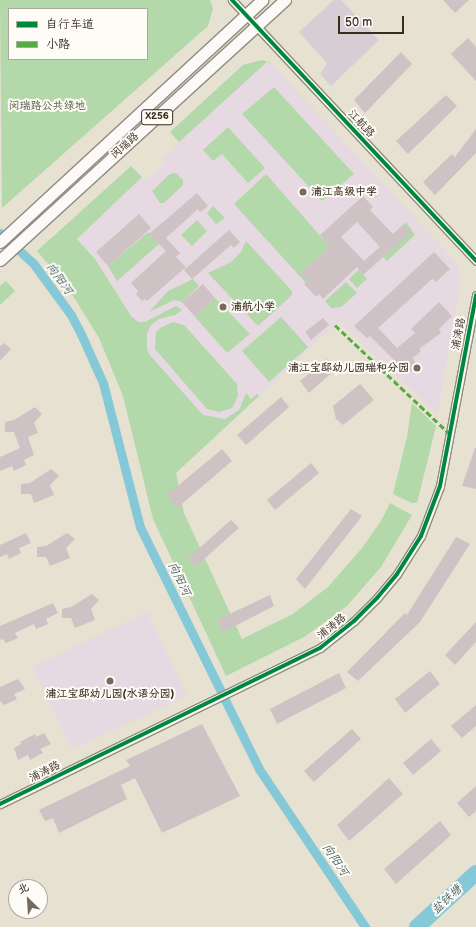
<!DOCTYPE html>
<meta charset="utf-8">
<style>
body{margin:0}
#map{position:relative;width:476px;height:927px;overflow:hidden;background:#e6e1d1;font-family:"Balsamiq Sans","LXGW WenKai TC",sans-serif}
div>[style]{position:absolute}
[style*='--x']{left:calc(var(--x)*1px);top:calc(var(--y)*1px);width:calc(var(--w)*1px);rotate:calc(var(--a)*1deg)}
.built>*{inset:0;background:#e7d9e1}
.industrial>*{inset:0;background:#d6ced4}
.green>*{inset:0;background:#b3d8aa}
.canal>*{height:9px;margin:-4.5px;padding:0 4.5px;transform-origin:4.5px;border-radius:4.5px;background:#85c8d7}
.river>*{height:16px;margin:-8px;padding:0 8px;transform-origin:8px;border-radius:8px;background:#85c8d7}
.building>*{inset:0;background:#cec2c4}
.roads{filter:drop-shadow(1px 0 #918c82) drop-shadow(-1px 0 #918c82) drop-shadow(0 1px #918c82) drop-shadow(0 -1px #918c82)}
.street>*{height:7px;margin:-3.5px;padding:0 3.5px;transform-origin:3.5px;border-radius:3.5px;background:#fbfaf8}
.primary>*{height:11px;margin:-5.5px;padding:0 5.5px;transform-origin:5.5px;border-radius:5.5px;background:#fbfaf8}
.quiet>*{height:3px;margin-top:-1.5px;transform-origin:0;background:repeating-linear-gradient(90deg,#55ab43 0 6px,transparent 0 9px)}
.cycleway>*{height:4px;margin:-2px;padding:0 2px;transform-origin:2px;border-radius:2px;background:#00873e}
.dots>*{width:11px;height:11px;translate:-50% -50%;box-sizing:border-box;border:2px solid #fdfcf7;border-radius:50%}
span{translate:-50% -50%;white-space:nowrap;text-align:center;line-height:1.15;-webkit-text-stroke:4px #fdfcf7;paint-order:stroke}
.shield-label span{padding:1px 3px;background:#fdfcf7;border:1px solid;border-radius:3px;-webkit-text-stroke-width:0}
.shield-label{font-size:10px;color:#3b2a1e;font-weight:700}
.park-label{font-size:11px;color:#525c3f}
.street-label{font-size:11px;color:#3b2a1e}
.poi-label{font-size:11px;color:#3b2a1e;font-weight:700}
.left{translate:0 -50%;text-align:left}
.right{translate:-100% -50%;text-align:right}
.water-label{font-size:12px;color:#465e5f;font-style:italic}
.legend{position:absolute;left:8px;top:8px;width:140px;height:52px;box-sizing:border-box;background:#fdfcf7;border:1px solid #afa8a0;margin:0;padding:5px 7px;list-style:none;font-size:12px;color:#3b2a1e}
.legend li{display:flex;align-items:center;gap:8px;height:20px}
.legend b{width:20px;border:1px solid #afa8a0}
.north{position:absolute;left:8px;top:879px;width:40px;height:40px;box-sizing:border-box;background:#fdfcf7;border:1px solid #afa8a0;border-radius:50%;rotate:335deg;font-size:11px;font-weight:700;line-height:16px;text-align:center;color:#3b2a1e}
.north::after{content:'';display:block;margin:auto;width:14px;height:18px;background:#776a5d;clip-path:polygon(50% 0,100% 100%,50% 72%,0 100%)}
.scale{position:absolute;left:338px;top:16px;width:66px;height:18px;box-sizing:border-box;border:2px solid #3b2a1e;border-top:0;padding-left:5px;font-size:12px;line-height:14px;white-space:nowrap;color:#3b2a1e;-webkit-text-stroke:3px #fdfcf7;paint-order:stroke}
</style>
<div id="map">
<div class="built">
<div style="clip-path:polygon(267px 62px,272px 64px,456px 262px,461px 282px,437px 414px,339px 321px,176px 473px,131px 316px,103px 270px,77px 239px,142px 177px,146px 181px,166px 163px,163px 159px,176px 148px,174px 146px)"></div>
<div style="clip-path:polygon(147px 612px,187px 695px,72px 750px,32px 667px)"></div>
</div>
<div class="industrial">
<div style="clip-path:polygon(334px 0,341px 0,379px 40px,331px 86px,320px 74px,327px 63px,299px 32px)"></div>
</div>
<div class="green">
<div style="clip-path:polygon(evenodd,0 0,210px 0,213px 8px,208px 26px,2px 208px,0 0,9px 9px,147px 9px,147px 59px,9px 59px,9px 9px)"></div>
<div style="clip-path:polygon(262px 60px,269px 62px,272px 64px,267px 62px,179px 142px,170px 132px,243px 65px)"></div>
<div style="clip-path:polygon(274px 87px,354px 174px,322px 201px,242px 114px)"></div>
<div style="clip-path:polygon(228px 127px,265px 168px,248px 183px,222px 154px,213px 161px,203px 150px)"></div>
<div style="clip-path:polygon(131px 166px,142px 177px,77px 239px,95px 259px,131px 316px,138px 322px,145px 322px,176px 306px,182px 310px,175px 315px,159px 319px,151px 325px,147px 333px,147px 349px,149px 354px,203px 415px,225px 419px,239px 410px,246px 393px,251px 399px,257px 394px,259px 396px,176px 473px,184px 513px,242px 639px,293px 614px,328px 587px,362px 548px,381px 521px,390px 503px,412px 515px,381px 567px,347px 606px,304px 637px,226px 676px,153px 519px,123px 396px,99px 338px,67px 286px,37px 251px)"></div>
<div style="clip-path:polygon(176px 173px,183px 180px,183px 185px,164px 203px,160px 203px,152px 191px,170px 174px)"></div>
<div style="clip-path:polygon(266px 174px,330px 247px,301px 273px,308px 281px,306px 283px,234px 204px)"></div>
<div style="clip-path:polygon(213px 206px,225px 218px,216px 224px,207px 213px)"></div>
<div style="clip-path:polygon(197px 220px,207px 231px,192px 246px,181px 235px)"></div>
<div style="clip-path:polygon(406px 222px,415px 235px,387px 261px,383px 257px)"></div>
<div style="clip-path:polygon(148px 232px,159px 244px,117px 281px,108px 266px)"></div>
<div style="clip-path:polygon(246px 241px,292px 291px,292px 295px,258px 326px,208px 273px,231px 262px,241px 252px)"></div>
<div style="clip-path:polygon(359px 270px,367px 279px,357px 288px,349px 279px)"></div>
<div style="clip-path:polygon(193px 279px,199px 286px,182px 302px,174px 300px,149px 312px,168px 291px)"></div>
<div style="clip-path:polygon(6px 281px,15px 291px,0 305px,0 286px)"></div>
<div style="clip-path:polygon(346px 282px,357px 293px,341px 307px,331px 308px,325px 301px)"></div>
<div style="clip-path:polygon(215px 298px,250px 334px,227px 353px,195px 317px)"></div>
<div style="clip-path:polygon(281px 317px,308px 347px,269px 382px,242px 351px)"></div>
<div style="clip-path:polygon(173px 322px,184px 325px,237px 384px,238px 396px,232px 408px,219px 412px,207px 409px,155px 349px,156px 332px,160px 328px)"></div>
<div style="clip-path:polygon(412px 403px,436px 426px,417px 503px,412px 503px,393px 494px,407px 437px)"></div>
</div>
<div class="canal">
<div style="--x:0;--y:233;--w:45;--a:42.3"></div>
<div style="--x:33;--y:263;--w:64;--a:53.8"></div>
<div style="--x:71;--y:315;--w:21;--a:62"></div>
<div style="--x:81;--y:334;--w:54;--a:65.8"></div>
<div style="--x:103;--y:383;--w:149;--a:75.6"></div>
<div style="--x:140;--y:527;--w:270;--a:63.8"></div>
<div style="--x:259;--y:769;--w:190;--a:56.1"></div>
</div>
<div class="river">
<div style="--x:417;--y:927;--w:80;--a:-42.5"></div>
</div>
<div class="building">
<div style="clip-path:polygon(443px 0,469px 0,455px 13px)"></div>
<div style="clip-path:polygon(468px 38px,476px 47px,476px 81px,451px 54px)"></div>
<div style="clip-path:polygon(401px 52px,412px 64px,365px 113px,354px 100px)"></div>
<div style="clip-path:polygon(446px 95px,457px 106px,408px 154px,396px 141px)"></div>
<div style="clip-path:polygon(476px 129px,476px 153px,435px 195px,423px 182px,452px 154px,455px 157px)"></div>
<div style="clip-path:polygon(197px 193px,208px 206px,200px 212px,198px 209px,166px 238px,180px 253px,176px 257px,186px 267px,147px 301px,145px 299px,142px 301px,136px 294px,138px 291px,131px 283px,166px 251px,149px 234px)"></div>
<div style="clip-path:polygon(evenodd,363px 196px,373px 207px,370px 210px,393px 234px,404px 224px,411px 232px,363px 275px,357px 267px,323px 299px,319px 294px,316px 297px,304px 284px,308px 281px,301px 273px,330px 247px,320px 235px,363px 196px,357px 222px,380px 247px,364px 261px,341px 237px,357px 222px)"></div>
<div style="clip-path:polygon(139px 214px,151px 228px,108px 266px,96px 252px)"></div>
<div style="clip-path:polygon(229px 230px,240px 242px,234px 248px,231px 245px,192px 279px,184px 270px)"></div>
<div style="clip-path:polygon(434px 252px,450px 269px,436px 282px,432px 279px,378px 328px,397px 348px,415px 333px,411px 329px,439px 302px,452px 316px,439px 329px,441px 333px,419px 349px,421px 351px,413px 358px,417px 367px,415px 370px,407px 373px,370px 336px,367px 338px,354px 326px)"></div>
<div style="clip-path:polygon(203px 284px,215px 298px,195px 317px,182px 302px)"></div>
<div style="clip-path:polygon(323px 318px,329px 325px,311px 340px,305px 332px)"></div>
<div style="clip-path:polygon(4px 343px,11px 349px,0 361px,0 346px)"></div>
<div style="clip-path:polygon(327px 359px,336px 369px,309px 393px,300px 381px)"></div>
<div style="clip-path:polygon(360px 384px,374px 400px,343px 425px,336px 419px,333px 406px)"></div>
<div style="clip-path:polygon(281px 397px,289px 407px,246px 445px,237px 435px)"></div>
<div style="clip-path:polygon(35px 407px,42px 414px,34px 423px,38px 433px,28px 437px,34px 455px,24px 460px,26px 465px,14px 471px,12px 466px,0 471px,0 457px,20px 448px,14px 432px,5px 432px,5px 422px,14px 420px)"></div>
<div style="clip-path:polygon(475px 448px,476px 448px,476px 489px,462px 486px)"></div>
<div style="clip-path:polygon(222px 449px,232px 461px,177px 508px,167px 495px)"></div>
<div style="clip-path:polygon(311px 463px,319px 473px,275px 510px,267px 500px)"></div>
<div style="clip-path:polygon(51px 469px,59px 476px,50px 485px,54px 495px,34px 503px,31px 494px,21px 494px,21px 484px,30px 483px)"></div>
<div style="clip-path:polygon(351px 509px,362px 516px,305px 589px,296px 579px)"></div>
<div style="clip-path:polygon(231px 520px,239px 528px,195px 567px,188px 558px)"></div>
<div style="clip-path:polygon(26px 533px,31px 543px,19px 548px,21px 553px,9px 559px,7px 554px,0 557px,0 545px)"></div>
<div style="clip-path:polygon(67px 533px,75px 539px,66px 548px,70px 558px,50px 566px,46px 557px,37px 557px,37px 547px,46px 546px)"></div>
<div style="clip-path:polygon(456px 537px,470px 544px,420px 622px,358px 681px,347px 672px,405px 613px,407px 615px)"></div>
<div style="clip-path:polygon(92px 594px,99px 600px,91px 609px,95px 620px,75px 628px,71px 618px,62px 618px,62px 609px,71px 607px)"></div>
<div style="clip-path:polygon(270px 595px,274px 606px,223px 632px,217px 620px)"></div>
<div style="clip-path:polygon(53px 603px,58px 613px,46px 619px,48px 624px,36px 629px,34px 624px,15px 633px,18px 638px,6px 643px,3px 639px,0 640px,0 626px)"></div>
<div style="clip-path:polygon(476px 622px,476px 642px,455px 665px,445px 655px)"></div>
<div style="clip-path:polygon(430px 671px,440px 684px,405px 713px,395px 699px)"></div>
<div style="clip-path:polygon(339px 673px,346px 688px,277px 724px,270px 709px)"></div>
<div style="clip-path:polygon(18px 679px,25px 689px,14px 694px,17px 699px,4px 705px,0 701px,0 687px)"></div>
<div style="clip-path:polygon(476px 705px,476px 726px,462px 738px,451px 726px)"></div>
<div style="clip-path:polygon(202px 724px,240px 796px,162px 833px,135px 778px,121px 785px,127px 799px,59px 833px,53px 818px,45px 821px,39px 810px,130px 766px,126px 760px)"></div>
<div style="clip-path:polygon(352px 729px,361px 739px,314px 782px,304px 771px)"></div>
<div style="clip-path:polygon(44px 733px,51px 744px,40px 749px,43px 753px,30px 760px,28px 755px,18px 760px,14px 748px,21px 744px,20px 742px,35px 734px,36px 737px)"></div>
<div style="clip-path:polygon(431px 739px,441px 751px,413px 775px,403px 763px)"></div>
<div style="clip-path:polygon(389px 778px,403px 794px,349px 841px,337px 825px)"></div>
<div style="clip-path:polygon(476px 786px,476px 811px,469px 817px,457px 803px)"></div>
<div style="clip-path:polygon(440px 821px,451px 835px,396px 884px,384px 869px)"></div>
</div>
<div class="roads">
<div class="street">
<div style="--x:232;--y:0;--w:357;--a:46.9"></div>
<div style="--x:0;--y:804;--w:356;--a:-26"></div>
<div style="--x:320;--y:648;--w:43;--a:-38.5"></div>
<div style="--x:354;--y:621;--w:33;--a:-45"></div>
<div style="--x:377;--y:598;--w:31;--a:-50"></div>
<div style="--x:397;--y:574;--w:45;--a:-57.7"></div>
<div style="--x:421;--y:536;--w:53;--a:-69.2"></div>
<div style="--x:440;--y:486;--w:194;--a:-79.3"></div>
</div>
<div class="primary">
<div style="--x:0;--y:242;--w:357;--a:-42.7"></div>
<div style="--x:0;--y:260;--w:386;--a:-42.4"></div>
</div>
</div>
<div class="quiet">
<div style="--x:335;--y:325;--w:157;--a:43.5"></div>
</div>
<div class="cycleway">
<div style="--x:232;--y:0;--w:357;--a:46.9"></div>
<div style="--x:0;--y:804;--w:356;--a:-26"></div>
<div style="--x:320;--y:648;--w:43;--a:-38.5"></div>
<div style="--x:354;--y:621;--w:33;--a:-45"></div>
<div style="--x:377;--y:598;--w:31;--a:-50"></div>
<div style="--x:397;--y:574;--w:45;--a:-57.7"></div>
<div style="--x:421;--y:536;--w:53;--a:-69.2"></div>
<div style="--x:440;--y:486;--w:194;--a:-79.3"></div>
</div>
<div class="dots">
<div style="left:303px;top:192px;background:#776a5d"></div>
<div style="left:223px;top:307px;background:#776a5d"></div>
<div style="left:417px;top:368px;background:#776a5d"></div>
<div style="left:110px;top:681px;background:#776a5d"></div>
</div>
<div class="shield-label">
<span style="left:157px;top:117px">X256</span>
</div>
<div class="park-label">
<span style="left:47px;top:106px">闵瑞路公共绿地</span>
</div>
<div class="street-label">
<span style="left:361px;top:124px;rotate:47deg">江航路</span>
<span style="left:125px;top:146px;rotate:-42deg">闵瑞路</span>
<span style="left:459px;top:334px;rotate:-79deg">浦涛路</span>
<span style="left:332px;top:627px;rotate:-39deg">浦涛路</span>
<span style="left:45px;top:772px;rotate:-26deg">浦涛路</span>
</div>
<div class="poi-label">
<span class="left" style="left:311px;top:192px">浦江高级中学</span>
<span class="left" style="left:231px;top:307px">浦航小学</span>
<span class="right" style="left:409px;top:368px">浦江宝邸幼儿园瑞和分园</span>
<span style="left:110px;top:694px">浦江宝邸幼儿园(水语分园)</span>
</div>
<div class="water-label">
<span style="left:59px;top:279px;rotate:54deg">向阳河</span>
<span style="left:179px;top:579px;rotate:64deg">向阳河</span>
<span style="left:335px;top:860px;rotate:56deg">向阳河</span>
<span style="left:447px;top:900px;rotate:-43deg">盐铁塘</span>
</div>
<ul class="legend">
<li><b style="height:5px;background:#00873e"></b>自行车道</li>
<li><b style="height:5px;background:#55ab43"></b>小路</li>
</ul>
<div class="north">北</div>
<div class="scale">50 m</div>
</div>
